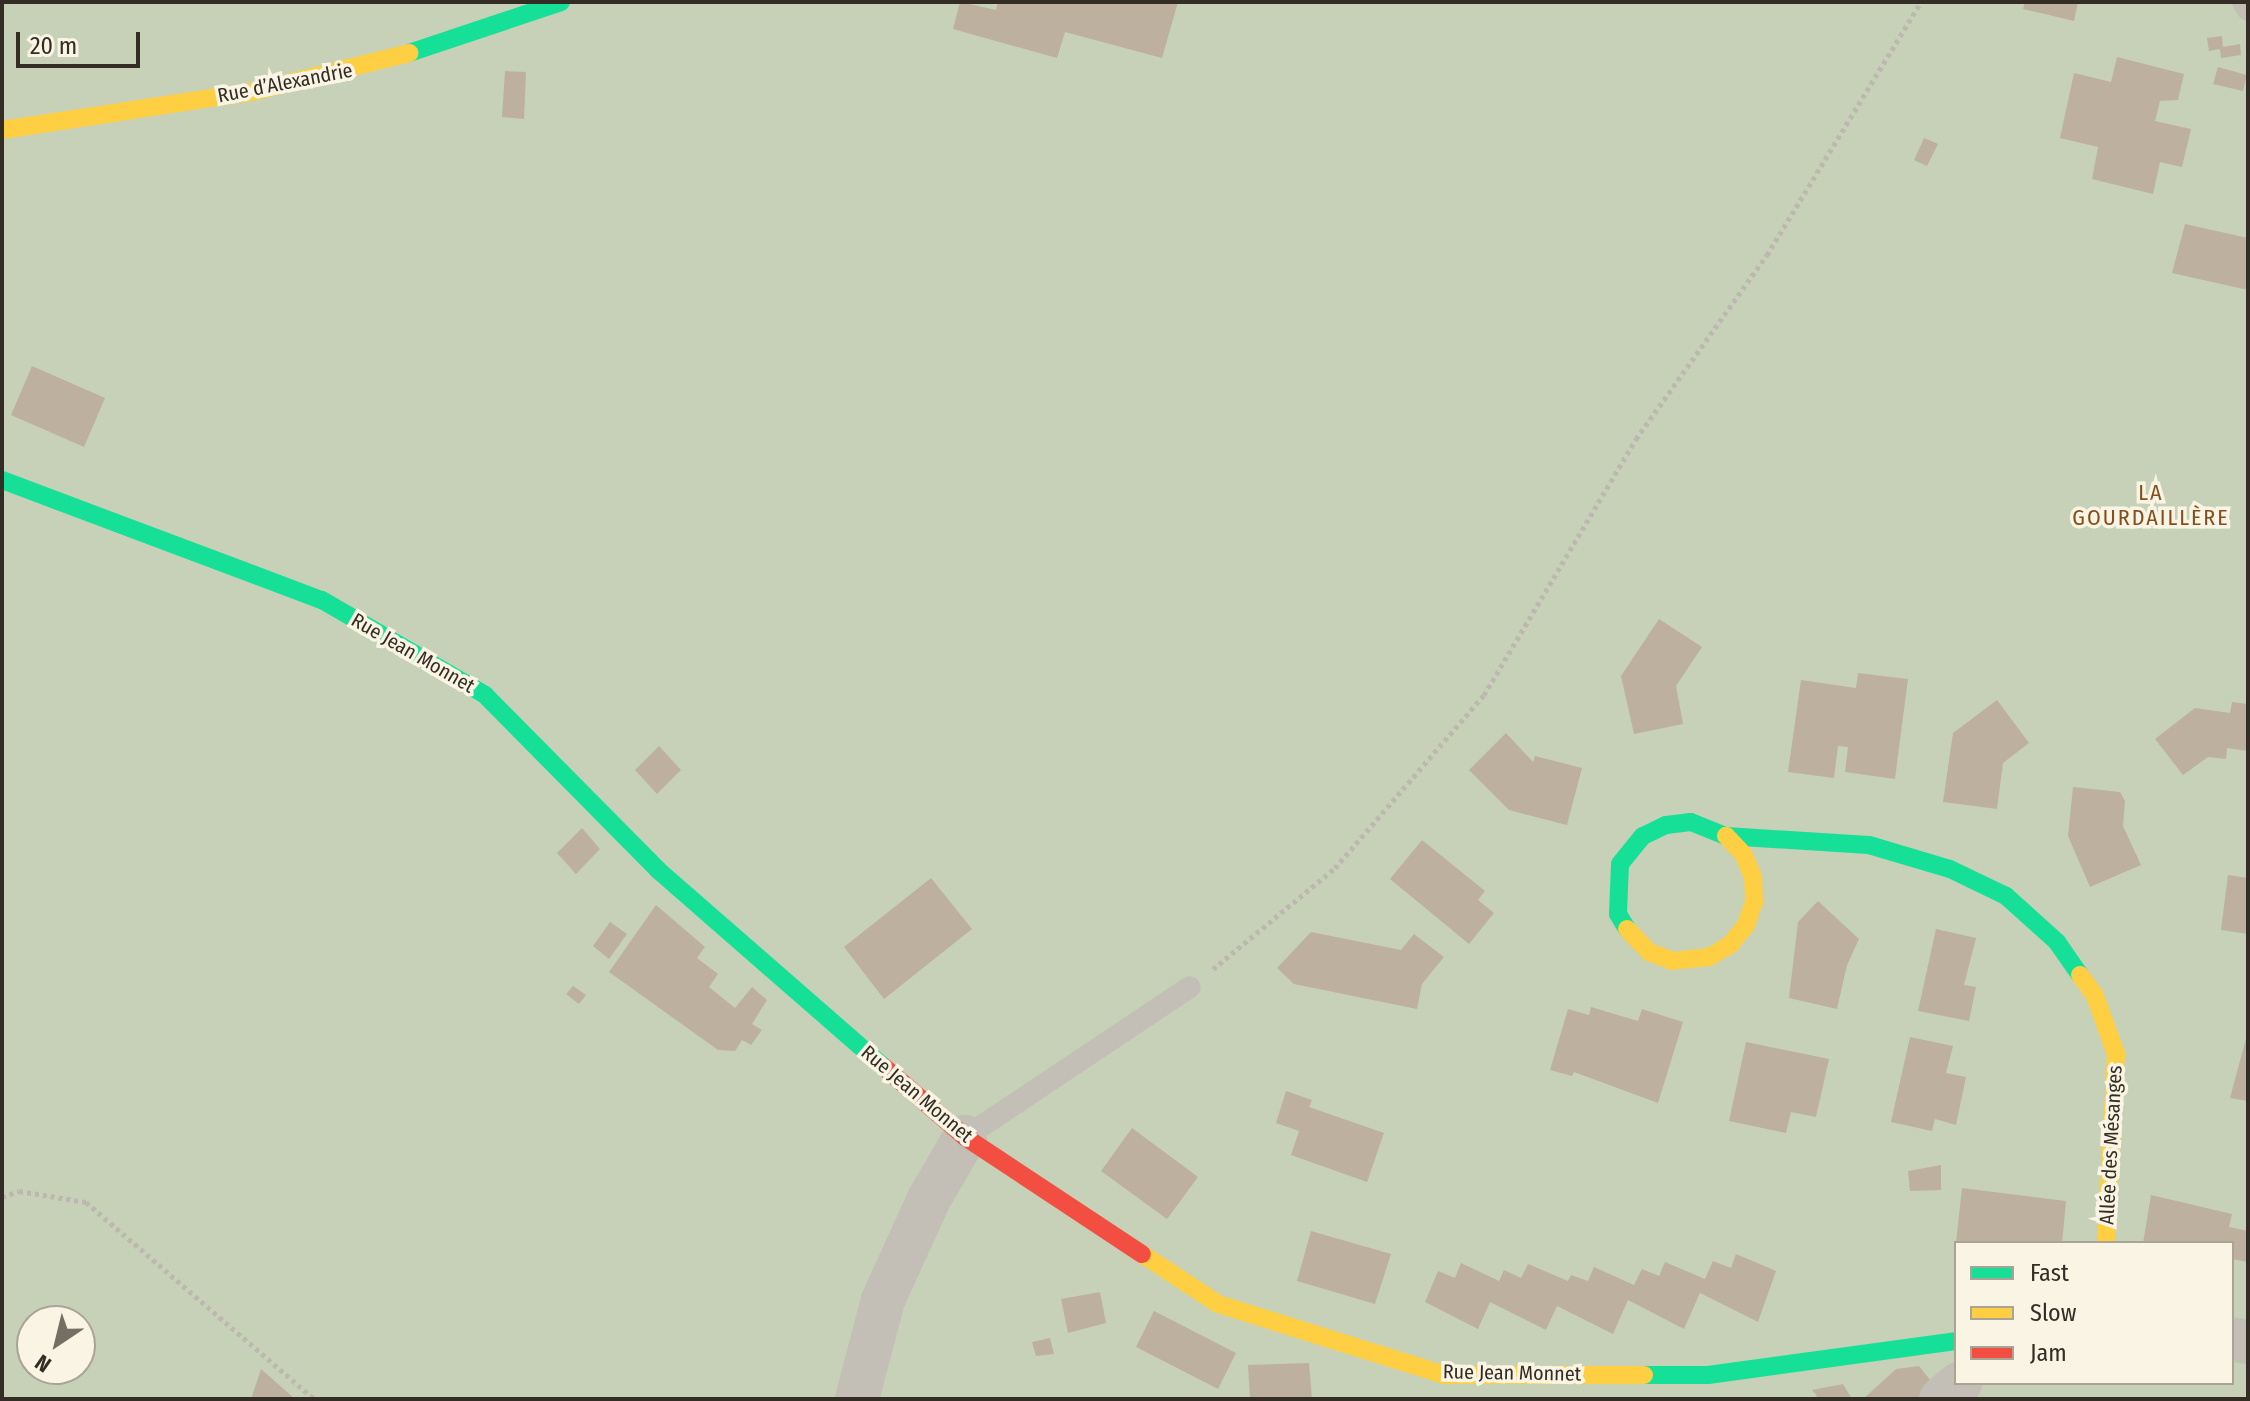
<!DOCTYPE html>
<meta charset="utf-8">
<style>
body{margin:0}
#map{position:relative;width:2250px;height:1401px;overflow:hidden;background:#ebe8dd;font-family:"Fira Sans Condensed",sans-serif}
div>[style]{position:absolute}
[style*='--x']{left:calc(var(--x)*1px);top:calc(var(--y)*1px);width:calc(var(--w)*1px);rotate:calc(var(--a)*1deg)}
.green>*{inset:0;background:#c6d1b7}
.building>*{inset:0;background:#beb09f}
.path>*{height:5px;margin-top:-2.5px;transform-origin:0;background:repeating-linear-gradient(90deg,#bcb8af 0 4px,transparent 0 8px)}
.lane>*{height:22px;margin:-11px;padding:0 11px;transform-origin:11px;border-radius:11px;background:#c3bfb6}
.street>*{height:44px;margin:-22px;padding:0 22px;transform-origin:22px;border-radius:22px;background:#c3bfb6}
.fast>*{height:18px;margin:-9px;padding:0 9px;transform-origin:9px;border-radius:9px;background:#16e098}
.slow>*{height:18px;margin:-9px;padding:0 9px;transform-origin:9px;border-radius:9px;background:#ffcf43}
.jam>*{height:18px;margin:-9px;padding:0 9px;transform-origin:9px;border-radius:9px;background:#f24e42}
span{translate:-50% -50%;white-space:nowrap;text-align:center;line-height:1.15;-webkit-text-stroke:7px #f9f4e3;paint-order:stroke}
.street-label{font-size:20px;color:#342d25}
.neighbourhood-label{font-size:22px;color:#824f1e;letter-spacing:2px}
.frame{position:absolute;inset:0;border:4px solid #342d25;pointer-events:none}
.legend{position:absolute;left:1954px;top:1241px;width:280px;height:144px;box-sizing:border-box;background:#f9f4e3;border:2px solid #aaa497;margin:0;padding:10px 14px;list-style:none;font-size:24px;color:#342d25}
.legend li{display:flex;align-items:center;gap:16px;height:40px}
.legend b{width:40px;border:2px solid #aaa497}
.north{position:absolute;left:16px;top:1305px;width:80px;height:80px;box-sizing:border-box;background:#f9f4e3;border:2px solid #aaa497;border-radius:50%;rotate:215deg;font-size:22px;font-weight:700;line-height:32px;text-align:center;color:#342d25}
.north::after{content:'';display:block;margin:auto;width:28px;height:36px;background:#746e65;clip-path:polygon(50% 0,100% 100%,50% 72%,0 100%)}
.scale{position:absolute;left:16px;top:32px;width:124px;height:36px;box-sizing:border-box;border:4px solid #342d25;border-top:0;padding-left:10px;font-size:24px;line-height:28px;white-space:nowrap;color:#342d25;-webkit-text-stroke:6px #f9f4e3;paint-order:stroke}
</style>
<div id="map">
<div class="green">
<div style="clip-path:polygon(evenodd,2px 2px,2248px 2px,2248px 1399px,2px 1399px,2px 2px,1956px 1243px,2232px 1243px,2232px 1383px,1956px 1383px,1956px 1243px,2px 2px,32px 1321px,80px 1321px,80px 1369px,32px 1369px,32px 1321px)"></div>
</div>
<div class="building">
<div style="clip-path:polygon(960px 2px,996px 10px,998px 2px,1178px 2px,1162px 58px,1065px 32px,1057px 58px,953px 29px)"></div>
<div style="clip-path:polygon(2025px 2px,2078px 2px,2074px 21px,2023px 9px)"></div>
<div style="clip-path:polygon(2222px 36px,2223px 47px,2240px 44px,2241px 55px,2221px 58px,2220px 49px,2209px 51px,2207px 38px)"></div>
<div style="clip-path:polygon(2117px 57px,2184px 74px,2178px 100px,2160px 101px,2155px 121px,2191px 129px,2182px 167px,2160px 162px,2153px 194px,2092px 179px,2098px 147px,2060px 138px,2074px 73px,2111px 82px)"></div>
<div style="clip-path:polygon(2218px 67px,2247px 75px,2243px 91px,2213px 84px)"></div>
<div style="clip-path:polygon(505px 71px,526px 72px,524px 119px,502px 117px)"></div>
<div style="clip-path:polygon(1924px 138px,1938px 144px,1927px 166px,1914px 160px)"></div>
<div style="clip-path:polygon(2185px 224px,2248px 238px,2248px 290px,2172px 273px)"></div>
<div style="clip-path:polygon(32px 366px,105px 398px,84px 447px,11px 415px)"></div>
<div style="clip-path:polygon(1659px 619px,1702px 647px,1676px 686px,1683px 724px,1634px 734px,1621px 676px)"></div>
<div style="clip-path:polygon(1858px 673px,1908px 679px,1895px 779px,1845px 772px,1848px 747px,1838px 746px,1834px 778px,1788px 772px,1801px 680px,1856px 688px)"></div>
<div style="clip-path:polygon(1997px 700px,2029px 743px,2003px 763px,1997px 809px,1943px 802px,1953px 733px)"></div>
<div style="clip-path:polygon(2232px 702px,2248px 704px,2248px 751px,2227px 748px,2226px 759px,2208px 757px,2183px 775px,2155px 739px,2195px 708px,2230px 713px)"></div>
<div style="clip-path:polygon(1506px 733px,1533px 762px,1535px 756px,1582px 768px,1567px 825px,1509px 810px,1469px 770px)"></div>
<div style="clip-path:polygon(659px 746px,681px 770px,657px 794px,635px 770px)"></div>
<div style="clip-path:polygon(2073px 787px,2120px 792px,2125px 801px,2123px 826px,2141px 865px,2090px 887px,2068px 836px)"></div>
<div style="clip-path:polygon(582px 828px,600px 849px,576px 874px,557px 853px)"></div>
<div style="clip-path:polygon(1422px 840px,1485px 891px,1478px 900px,1494px 913px,1469px 944px,1390px 879px)"></div>
<div style="clip-path:polygon(2228px 875px,2248px 878px,2248px 934px,2221px 930px)"></div>
<div style="clip-path:polygon(931px 878px,972px 929px,884px 999px,844px 947px)"></div>
<div style="clip-path:polygon(1818px 901px,1859px 939px,1847px 965px,1837px 1009px,1789px 998px,1798px 922px)"></div>
<div style="clip-path:polygon(656px 905px,705px 947px,697px 958px,718px 974px,709px 987px,735px 1008px,752px 987px,767px 1000px,752px 1024px,762px 1030px,751px 1045px,742px 1040px,735px 1051px,718px 1050px,609px 972px)"></div>
<div style="clip-path:polygon(610px 922px,627px 934px,609px 959px,593px 946px)"></div>
<div style="clip-path:polygon(1936px 929px,1976px 938px,1964px 985px,1976px 987px,1969px 1021px,1918px 1011px)"></div>
<div style="clip-path:polygon(1311px 932px,1401px 950px,1414px 934px,1444px 957px,1422px 984px,1417px 1009px,1294px 984px,1277px 968px)"></div>
<div style="clip-path:polygon(573px 986px,586px 995px,579px 1004px,566px 994px)"></div>
<div style="clip-path:polygon(1591px 1007px,1638px 1021px,1642px 1009px,1683px 1022px,1658px 1103px,1574px 1072px,1572px 1076px,1550px 1070px,1568px 1009px,1589px 1015px)"></div>
<div style="clip-path:polygon(2248px 1031px,2248px 1101px,2230px 1098px)"></div>
<div style="clip-path:polygon(1910px 1037px,1953px 1046px,1946px 1073px,1966px 1077px,1956px 1125px,1935px 1119px,1932px 1131px,1891px 1122px)"></div>
<div style="clip-path:polygon(1746px 1042px,1829px 1059px,1816px 1117px,1791px 1112px,1786px 1133px,1729px 1121px)"></div>
<div style="clip-path:polygon(1286px 1091px,1312px 1100px,1309px 1107px,1384px 1133px,1367px 1182px,1291px 1155px,1299px 1131px,1276px 1123px)"></div>
<div style="clip-path:polygon(1132px 1128px,1198px 1177px,1167px 1219px,1101px 1171px)"></div>
<div style="clip-path:polygon(1941px 1165px,1941px 1190px,1910px 1191px,1908px 1171px)"></div>
<div style="clip-path:polygon(1962px 1188px,2066px 1201px,2062px 1243px,1956px 1243px)"></div>
<div style="clip-path:polygon(2151px 1195px,2232px 1214px,2229px 1227px,2248px 1231px,2248px 1262px,2232px 1259px,2232px 1243px,2143px 1243px)"></div>
<div style="clip-path:polygon(1311px 1231px,1391px 1254px,1375px 1304px,1297px 1281px)"></div>
<div style="clip-path:polygon(1736px 1254px,1776px 1271px,1758px 1322px,1700px 1293px,1684px 1329px,1628px 1300px,1613px 1334px,1557px 1306px,1546px 1330px,1490px 1302px,1478px 1329px,1425px 1302px,1438px 1271px,1455px 1278px,1461px 1263px,1499px 1281px,1504px 1270px,1521px 1278px,1528px 1264px,1568px 1281px,1571px 1275px,1588px 1281px,1594px 1267px,1634px 1285px,1642px 1269px,1659px 1276px,1665px 1262px,1705px 1279px,1713px 1261px,1731px 1268px)"></div>
<div style="clip-path:polygon(1100px 1292px,1106px 1323px,1068px 1333px,1061px 1299px)"></div>
<div style="clip-path:polygon(1154px 1311px,1236px 1353px,1218px 1389px,1136px 1347px)"></div>
<div style="clip-path:polygon(1050px 1338px,1054px 1354px,1036px 1356px,1032px 1342px)"></div>
<div style="clip-path:polygon(1309px 1363px,1312px 1399px,1250px 1399px,1248px 1365px)"></div>
<div style="clip-path:polygon(1919px 1366px,1935px 1386px,1926px 1399px,1863px 1399px,1896px 1369px)"></div>
<div style="clip-path:polygon(261px 1369px,295px 1399px,251px 1399px)"></div>
<div style="clip-path:polygon(1843px 1384px,1852px 1399px,1813px 1399px,1817px 1396px,1812px 1390px)"></div>
</div>
<div class="path">
<div style="--x:1213;--y:969;--w:158;--a:-39.6"></div>
<div style="--x:1335;--y:868;--w:228;--a:-49.3"></div>
<div style="--x:1484;--y:695;--w:298;--a:-59.3"></div>
<div style="--x:1636;--y:439;--w:226;--a:-54.6"></div>
<div style="--x:1767;--y:255;--w:296;--a:-58.7"></div>
<div style="--x:2;--y:1197;--w:18;--a:-19"></div>
<div style="--x:19;--y:1191;--w:68;--a:9.3"></div>
<div style="--x:86;--y:1202;--w:301;--a:40.8"></div>
</div>
<div class="lane">
<div style="--x:2243;--y:2;--w:9;--a:58"></div>
<div style="--x:965;--y:1137;--w:270;--a:-33.7"></div>
</div>
<div class="street">
<div style="--x:2232;--y:1339;--w:16;--a:11"></div>
<div style="--x:857;--y:1399;--w:102;--a:-75.3"></div>
<div style="--x:883;--y:1300;--w:111;--a:-65.5"></div>
<div style="--x:929;--y:1199;--w:72;--a:-59.9"></div>
<div style="--x:1941;--y:1399;--w:25;--a:-40"></div>
</div>
<div class="fast">
<div style="--x:409;--y:53;--w:160;--a:-18.5"></div>
<div style="--x:2;--y:480;--w:342;--a:20.6"></div>
<div style="--x:322;--y:600;--w:189;--a:30.2"></div>
<div style="--x:485;--y:695;--w:246;--a:45.3"></div>
<div style="--x:658;--y:870;--w:300;--a:41.1"></div>
<div style="--x:1627;--y:929;--w:17;--a:-121"></div>
<div style="--x:1618;--y:914;--w:50;--a:-87.7"></div>
<div style="--x:1620;--y:864;--w:36;--a:-51"></div>
<div style="--x:1643;--y:836;--w:25;--a:-26"></div>
<div style="--x:1666;--y:825;--w:25;--a:-7"></div>
<div style="--x:1691;--y:822;--w:38;--a:22"></div>
<div style="--x:1726;--y:836;--w:143;--a:3.6"></div>
<div style="--x:1869;--y:845;--w:84;--a:16.5"></div>
<div style="--x:1950;--y:869;--w:62;--a:25.7"></div>
<div style="--x:2006;--y:896;--w:69;--a:42"></div>
<div style="--x:2057;--y:942;--w:40;--a:55.1"></div>
<div style="--x:1644;--y:1375;--w:64;--a:0"></div>
<div style="--x:1708;--y:1375;--w:250;--a:-7.8"></div>
</div>
<div class="slow">
<div style="--x:2;--y:130;--w:257;--a:-8.7"></div>
<div style="--x:256;--y:91;--w:158;--a:-13.9"></div>
<div style="--x:1627;--y:929;--w:32;--a:46"></div>
<div style="--x:1649;--y:952;--w:25;--a:21"></div>
<div style="--x:1672;--y:961;--w:37;--a:-6"></div>
<div style="--x:1709;--y:957;--w:24;--a:-30"></div>
<div style="--x:1730;--y:945;--w:26;--a:-51"></div>
<div style="--x:1746;--y:925;--w:24;--a:-71"></div>
<div style="--x:1754;--y:902;--w:25;--a:-92"></div>
<div style="--x:1753;--y:877;--w:25;--a:-113"></div>
<div style="--x:1743;--y:854;--w:25;--a:-133"></div>
<div style="--x:2080;--y:975;--w:26;--a:54"></div>
<div style="--x:2095;--y:996;--w:62;--a:70.1"></div>
<div style="--x:2116;--y:1054;--w:189;--a:93"></div>
<div style="--x:1142;--y:1254;--w:91;--a:33.3"></div>
<div style="--x:1218;--y:1304;--w:238;--a:17.4"></div>
<div style="--x:1445;--y:1375;--w:199;--a:0"></div>
</div>
<div class="jam">
<div style="--x:884;--y:1067;--w:107;--a:40.8"></div>
<div style="--x:965;--y:1137;--w:212;--a:33.5"></div>
</div>
<div class="street-label">
<span style="left:285px;top:83px;rotate:-11deg">Rue d’Alexandrie</span>
<span style="left:413px;top:653px;rotate:30deg">Rue Jean Monnet</span>
<span style="left:917px;top:1094px;rotate:40deg">Rue Jean Monnet</span>
<span style="left:2111px;top:1145px;rotate:-87deg">Allée des Mésanges</span>
<span style="left:1512px;top:1373px;rotate:1deg">Rue Jean Monnet</span>
</div>
<div class="neighbourhood-label">
<span style="left:2151px;top:505px">LA<br>GOURDAILLÈRE</span>
</div>
<div class="frame"></div>
<ul class="legend">
<li><b style="height:10px;background:#16e098"></b>Fast</li>
<li><b style="height:10px;background:#ffcf43"></b>Slow</li>
<li><b style="height:10px;background:#f24e42"></b>Jam</li>
</ul>
<div class="north">N</div>
<div class="scale">20 m</div>
</div>
